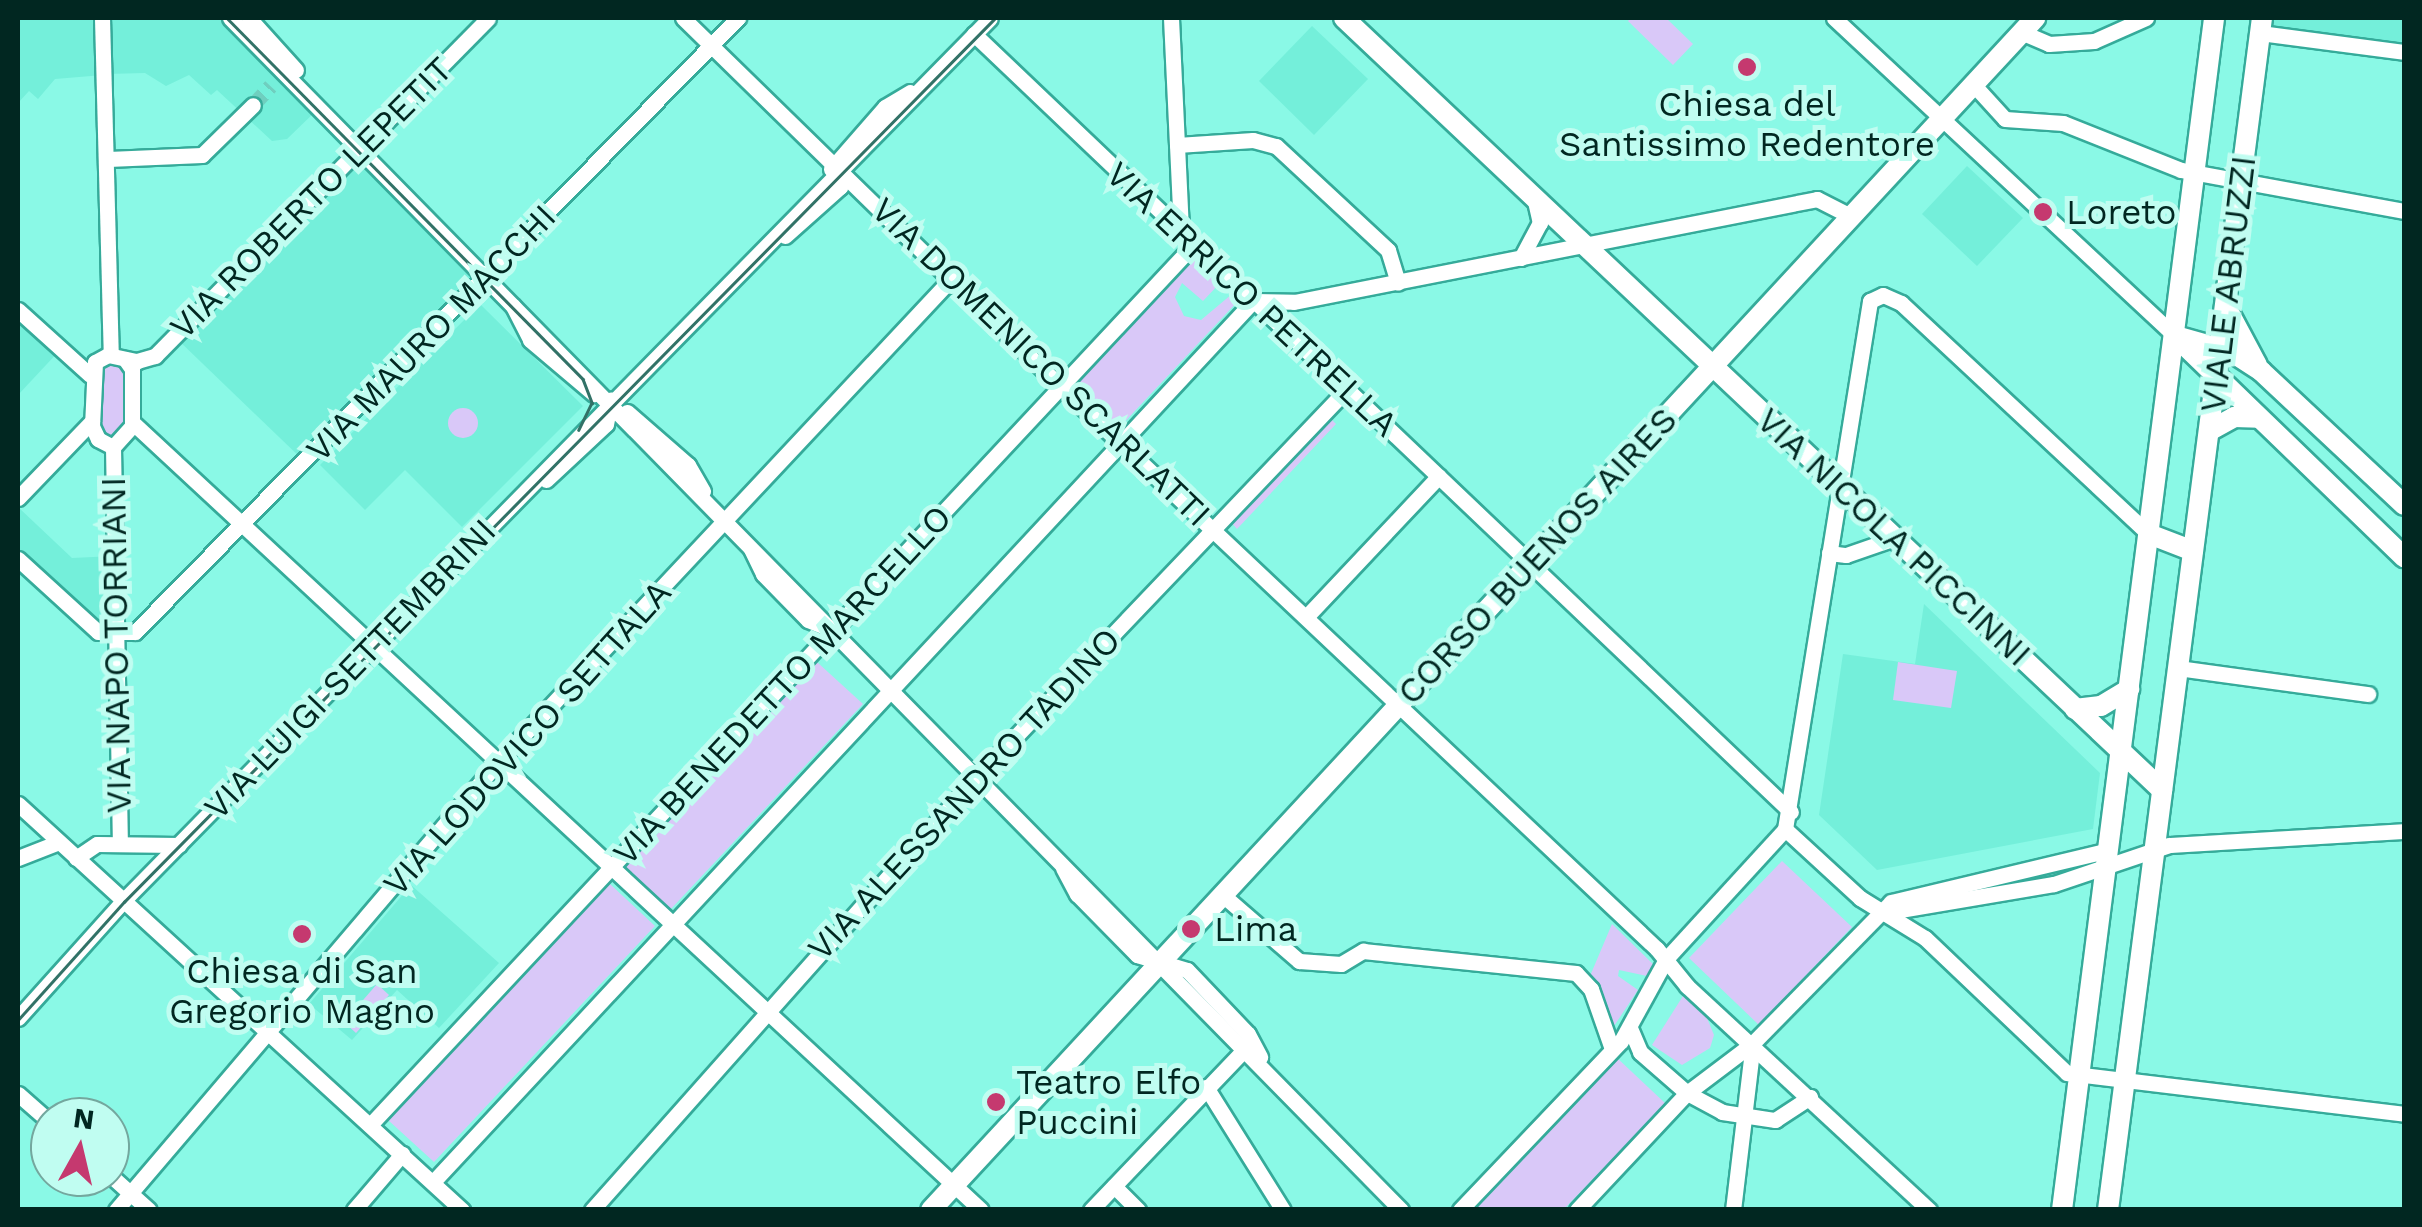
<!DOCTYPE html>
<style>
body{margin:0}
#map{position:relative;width:2422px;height:1227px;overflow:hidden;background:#8af9e6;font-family:"Work Sans",sans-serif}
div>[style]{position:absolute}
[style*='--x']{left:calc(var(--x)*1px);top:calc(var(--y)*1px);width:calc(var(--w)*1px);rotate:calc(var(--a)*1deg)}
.built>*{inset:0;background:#74efda}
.green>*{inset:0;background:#d9c8f8}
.round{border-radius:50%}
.minor-tunnel>*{height:15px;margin-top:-7.5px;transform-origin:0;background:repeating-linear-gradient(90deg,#6fcfbf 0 15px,transparent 0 23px)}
.roads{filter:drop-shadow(2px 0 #35ab9a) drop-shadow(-2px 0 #35ab9a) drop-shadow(0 2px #35ab9a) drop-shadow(0 -2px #35ab9a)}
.minor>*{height:15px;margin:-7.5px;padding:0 7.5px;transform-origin:7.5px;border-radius:7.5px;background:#fff}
.major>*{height:20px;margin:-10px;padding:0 10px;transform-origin:10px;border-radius:10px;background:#fff}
.tram>*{height:2.5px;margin:-1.25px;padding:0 1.25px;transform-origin:1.25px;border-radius:1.25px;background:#327267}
.dots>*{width:28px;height:28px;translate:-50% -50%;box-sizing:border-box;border:5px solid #c0fdf1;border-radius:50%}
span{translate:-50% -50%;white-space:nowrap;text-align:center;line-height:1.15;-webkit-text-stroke:10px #c0fdf1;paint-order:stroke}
.poi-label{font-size:35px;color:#012721}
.left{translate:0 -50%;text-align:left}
.street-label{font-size:35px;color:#012721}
.frame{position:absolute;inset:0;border:20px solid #012721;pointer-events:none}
.north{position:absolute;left:30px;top:1097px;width:100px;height:100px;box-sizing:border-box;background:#c0fdf1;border:2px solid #74a79e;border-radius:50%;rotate:8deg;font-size:28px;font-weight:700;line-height:40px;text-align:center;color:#012721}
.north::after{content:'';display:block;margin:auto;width:35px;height:45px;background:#c5396f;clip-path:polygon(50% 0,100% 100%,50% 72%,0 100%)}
</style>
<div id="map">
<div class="built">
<div style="clip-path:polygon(18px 18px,100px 18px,103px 75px,55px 79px,38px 99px,29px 91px,18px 103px)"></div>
<div style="clip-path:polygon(104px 18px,228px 18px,318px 109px,287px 139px,272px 141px,217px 90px,211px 95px,189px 75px,166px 86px,145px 73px,107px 74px)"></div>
<div style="clip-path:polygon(2264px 18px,2404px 18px,2404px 50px,2263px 31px)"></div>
<div style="clip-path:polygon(1312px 26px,1368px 79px,1314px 135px,1259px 81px)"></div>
<div style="clip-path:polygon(359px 149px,484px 277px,305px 462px,175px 337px)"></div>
<div style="clip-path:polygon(1967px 166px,2023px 218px,1977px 266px,1922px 214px)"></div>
<div style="clip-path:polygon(480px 304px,583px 406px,462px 527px,405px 470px,365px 510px,320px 465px)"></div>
<div style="clip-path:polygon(18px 312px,60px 350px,18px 395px)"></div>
<div style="clip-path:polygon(18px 507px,72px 558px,114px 556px,115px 635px,93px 627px,18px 557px)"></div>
<div style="clip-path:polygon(1924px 604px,2100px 773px,2093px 829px,1877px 870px,1819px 815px,1843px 654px,1915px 664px)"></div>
<div style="clip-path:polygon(411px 885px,499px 963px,439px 1028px,397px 990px,352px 1040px,309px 1004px)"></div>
</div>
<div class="green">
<div style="clip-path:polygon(1631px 18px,1666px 18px,1693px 44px,1673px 65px,1628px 21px)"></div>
<div style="clip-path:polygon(1193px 258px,1220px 283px,1203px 301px,1182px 283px,1175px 297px,1184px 316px,1201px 320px,1232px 294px,1239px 300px,1118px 429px,1074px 386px)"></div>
<div style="clip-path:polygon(117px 363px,126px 376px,126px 425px,108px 437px,97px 427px,97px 372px)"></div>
<div class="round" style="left:448px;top:408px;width:30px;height:30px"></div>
<div style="clip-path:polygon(1329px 417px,1336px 424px,1237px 529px,1228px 519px)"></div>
<div style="clip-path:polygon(817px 662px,863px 704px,670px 910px,624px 867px)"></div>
<div style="clip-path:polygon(1898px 662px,1957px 671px,1951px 708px,1893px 700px)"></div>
<div style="clip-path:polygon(1782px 861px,1852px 927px,1759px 1025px,1689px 958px)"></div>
<div style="clip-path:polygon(609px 883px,655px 926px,434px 1162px,388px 1120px)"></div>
<div style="clip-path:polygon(1612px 924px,1655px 966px,1647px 976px,1619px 970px,1618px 976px,1638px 990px,1614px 1026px,1590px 976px)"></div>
<div style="clip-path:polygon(377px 984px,389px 995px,356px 1033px,344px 1022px)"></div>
<div style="clip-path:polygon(1683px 996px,1707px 1018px,1714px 1035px,1710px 1048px,1682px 1065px,1652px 1045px)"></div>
<div style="clip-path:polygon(1615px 1056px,1666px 1104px,1564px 1209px,1467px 1210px)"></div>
</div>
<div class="minor-tunnel">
<div style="--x:253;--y:105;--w:26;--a:-47"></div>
</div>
<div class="roads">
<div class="minor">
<div style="--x:102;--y:18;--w:337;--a:88.5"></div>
<div style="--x:230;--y:18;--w:1671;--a:45.51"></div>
<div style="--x:249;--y:18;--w:70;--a:47.9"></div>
<div style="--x:683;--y:18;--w:528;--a:44.31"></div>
<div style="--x:1061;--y:387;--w:819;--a:43.32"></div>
<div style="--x:1657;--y:949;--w:48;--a:51"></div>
<div style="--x:1687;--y:986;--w:330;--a:42.8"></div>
<div style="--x:1171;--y:18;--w:214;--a:87.3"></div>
<div style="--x:1834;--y:18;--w:465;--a:43"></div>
<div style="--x:2021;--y:32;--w:30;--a:23"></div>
<div style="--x:2049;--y:44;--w:45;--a:-3.8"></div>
<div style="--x:2094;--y:41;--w:57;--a:-23.9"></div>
<div style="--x:2260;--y:33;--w:145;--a:7.5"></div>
<div style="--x:974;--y:34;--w:1128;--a:43.6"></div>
<div style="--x:1973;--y:84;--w:47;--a:47.6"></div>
<div style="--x:2005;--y:119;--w:58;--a:3.9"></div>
<div style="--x:2063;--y:123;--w:127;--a:21.7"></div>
<div style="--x:2181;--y:170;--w:227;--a:10.4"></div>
<div style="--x:1177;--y:145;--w:76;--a:-3.8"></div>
<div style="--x:1253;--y:140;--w:24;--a:15"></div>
<div style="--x:1276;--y:146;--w:153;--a:42.9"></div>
<div style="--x:1388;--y:250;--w:34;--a:73"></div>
<div style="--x:108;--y:159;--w:94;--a:-2.4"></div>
<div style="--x:202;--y:155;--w:71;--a:-44.4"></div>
<div style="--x:831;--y:169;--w:82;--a:-48.9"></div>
<div style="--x:885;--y:107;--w:29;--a:-31"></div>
<div style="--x:785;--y:236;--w:74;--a:-41.7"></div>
<div style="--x:840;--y:187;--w:18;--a:-90"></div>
<div style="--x:1521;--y:258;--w:40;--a:-62"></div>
<div style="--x:1540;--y:223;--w:26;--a:-103"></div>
<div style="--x:1255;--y:301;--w:39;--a:1"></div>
<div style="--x:1294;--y:302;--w:533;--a:-11.14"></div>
<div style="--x:1817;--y:199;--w:38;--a:27"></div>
<div style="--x:513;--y:306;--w:38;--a:63"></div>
<div style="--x:530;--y:340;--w:84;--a:40.2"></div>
<div style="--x:18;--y:310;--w:97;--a:42.1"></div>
<div style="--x:627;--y:412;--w:81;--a:41"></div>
<div style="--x:688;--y:465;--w:30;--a:60"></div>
<div style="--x:132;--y:422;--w:1158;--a:42.87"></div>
<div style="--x:113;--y:447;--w:17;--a:-152"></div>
<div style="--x:98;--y:439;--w:14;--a:-115"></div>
<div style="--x:92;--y:426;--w:64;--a:-87.3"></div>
<div style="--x:95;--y:362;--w:15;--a:-28"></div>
<div style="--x:108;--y:355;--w:30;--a:12"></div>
<div style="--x:137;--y:361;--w:19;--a:-16"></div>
<div style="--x:155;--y:356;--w:474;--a:-45.4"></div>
<div style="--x:113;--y:447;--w:397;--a:89"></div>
<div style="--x:113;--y:447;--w:28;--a:-48"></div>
<div style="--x:132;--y:426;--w:57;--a:-90"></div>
<div style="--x:132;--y:369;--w:12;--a:-125"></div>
<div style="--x:546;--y:480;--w:82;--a:-43"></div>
<div style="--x:606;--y:424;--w:25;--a:-78"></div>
<div style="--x:18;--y:498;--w:107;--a:-46.1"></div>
<div style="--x:751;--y:549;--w:28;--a:64"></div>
<div style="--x:763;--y:574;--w:64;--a:45.6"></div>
<div style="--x:808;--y:620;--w:24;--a:22"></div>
<div style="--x:1829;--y:553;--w:17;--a:7"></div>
<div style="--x:1846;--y:555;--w:52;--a:-19.1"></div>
<div style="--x:18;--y:559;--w:108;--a:42.4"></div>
<div style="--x:98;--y:632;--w:37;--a:0"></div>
<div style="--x:135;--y:632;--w:861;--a:-45.52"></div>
<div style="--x:1307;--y:616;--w:192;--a:-46.7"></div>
<div style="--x:2178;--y:668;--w:192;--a:7.8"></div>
<div style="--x:18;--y:804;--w:602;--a:42.44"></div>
<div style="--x:1785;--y:829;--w:102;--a:42.6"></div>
<div style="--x:1860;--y:898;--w:76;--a:31.6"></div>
<div style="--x:1925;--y:938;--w:196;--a:43.6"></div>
<div style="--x:2067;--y:1073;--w:339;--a:6.9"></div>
<div style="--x:18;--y:858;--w:44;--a:-21.3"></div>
<div style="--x:76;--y:858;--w:25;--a:-34"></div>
<div style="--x:97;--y:844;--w:82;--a:0.7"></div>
<div style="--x:1063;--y:868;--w:30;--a:62"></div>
<div style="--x:1077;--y:894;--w:86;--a:45.5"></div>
<div style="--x:1137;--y:955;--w:52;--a:16.7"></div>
<div style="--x:1187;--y:970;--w:88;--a:46.4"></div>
<div style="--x:1248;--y:1034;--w:26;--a:62"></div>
<div style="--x:1225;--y:897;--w:98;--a:40.9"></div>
<div style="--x:1299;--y:961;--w:42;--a:4.1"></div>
<div style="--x:1341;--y:964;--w:26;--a:-31"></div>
<div style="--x:1363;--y:951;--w:214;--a:5.9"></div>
<div style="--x:1576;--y:973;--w:22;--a:47"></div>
<div style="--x:1591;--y:989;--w:64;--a:70.7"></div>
<div style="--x:1888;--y:912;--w:168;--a:-9.6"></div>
<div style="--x:2054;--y:884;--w:121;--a:-18.7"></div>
<div style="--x:2169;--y:845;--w:235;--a:-3.4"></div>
<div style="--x:18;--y:1018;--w:157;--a:-48.1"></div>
<div style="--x:123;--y:901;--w:1237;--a:-45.52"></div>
<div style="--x:1630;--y:1028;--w:26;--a:67"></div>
<div style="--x:1640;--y:1052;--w:62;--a:41.1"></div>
<div style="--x:1687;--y:1093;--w:40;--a:28"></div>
<div style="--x:1722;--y:1112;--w:54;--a:8.6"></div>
<div style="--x:1775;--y:1120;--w:42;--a:-33.3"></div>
<div style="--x:1206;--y:1087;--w:145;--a:58"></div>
<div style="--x:18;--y:1094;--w:43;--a:41.2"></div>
<div style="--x:370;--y:1125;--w:1206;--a:-46.91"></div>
<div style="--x:110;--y:1175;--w:52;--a:41.9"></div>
<div style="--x:433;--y:1182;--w:1205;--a:-47.05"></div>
<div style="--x:1114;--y:1186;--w:34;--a:45"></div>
<div style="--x:116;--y:1210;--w:589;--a:-49.55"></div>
<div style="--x:498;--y:762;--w:664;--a:-46.83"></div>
<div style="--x:354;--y:1210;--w:74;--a:-49.4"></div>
<div style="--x:592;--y:1210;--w:578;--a:-48.37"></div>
<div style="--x:976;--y:778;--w:538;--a:-46.36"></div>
<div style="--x:1091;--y:1210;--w:223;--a:-46.3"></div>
<div style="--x:1460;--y:1210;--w:233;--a:-46.4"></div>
<div style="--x:1621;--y:1041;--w:94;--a:-61.2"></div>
<div style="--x:1666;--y:959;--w:176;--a:-47.5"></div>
<div style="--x:1785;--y:829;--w:535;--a:-80.85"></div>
<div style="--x:1870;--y:301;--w:14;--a:-25"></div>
<div style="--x:1883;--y:295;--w:20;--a:24"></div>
<div style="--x:1901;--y:303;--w:339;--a:43"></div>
<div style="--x:1577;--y:1210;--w:161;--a:-46.8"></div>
<div style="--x:1687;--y:1093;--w:83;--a:-37.1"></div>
<div style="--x:1753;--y:1043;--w:197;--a:-45.6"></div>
<div style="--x:1891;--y:902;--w:224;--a:-13.4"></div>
<div style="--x:1733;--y:1210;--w:168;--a:-83.2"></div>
</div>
<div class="major">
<div style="--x:1344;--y:18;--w:1125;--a:43.34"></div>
<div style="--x:2226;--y:307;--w:66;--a:61.9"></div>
<div style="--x:2174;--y:335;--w:320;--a:44"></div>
<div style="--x:2176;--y:336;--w:58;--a:15.9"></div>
<div style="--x:2232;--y:352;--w:35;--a:33"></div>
<div style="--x:2261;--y:371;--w:196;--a:43.1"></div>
<div style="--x:2209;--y:431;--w:29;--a:-29"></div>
<div style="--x:2234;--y:417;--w:25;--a:2"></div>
<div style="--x:2149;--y:534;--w:47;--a:21.1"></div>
<div style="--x:2075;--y:709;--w:26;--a:-7"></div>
<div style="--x:2101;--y:706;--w:33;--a:-31"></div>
<div style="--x:931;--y:1210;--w:1625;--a:-47.19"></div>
<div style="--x:2062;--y:1210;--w:1202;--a:-82.73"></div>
<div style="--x:2108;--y:1210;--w:1202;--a:-82.64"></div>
</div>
</div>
<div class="tram">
<div style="--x:227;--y:18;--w:507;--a:45.4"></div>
<div style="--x:583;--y:379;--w:26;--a:69"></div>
<div style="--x:592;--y:403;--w:30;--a:116"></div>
<div style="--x:18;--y:1020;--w:159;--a:-48.1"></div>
<div style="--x:124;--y:902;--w:1241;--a:-45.42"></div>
</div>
<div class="dots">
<div style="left:1747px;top:67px;background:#c5396f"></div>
<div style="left:2043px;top:212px;background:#c5396f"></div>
<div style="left:1191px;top:929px;background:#c5396f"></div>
<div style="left:302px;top:934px;background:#c5396f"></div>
<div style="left:996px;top:1102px;background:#c5396f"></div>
</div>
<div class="poi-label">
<span style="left:1747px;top:124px">Chiesa del<br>Santissimo Redentore</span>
<span class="left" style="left:2066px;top:212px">Loreto</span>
<span class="left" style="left:1214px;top:929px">Lima</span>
<span style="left:302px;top:991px">Chiesa di San<br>Gregorio Magno</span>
<span class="left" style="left:1016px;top:1102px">Teatro Elfo<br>Puccini</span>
</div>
<div class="street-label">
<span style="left:311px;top:198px;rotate:-45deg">VIA ROBERTO LEPETIT</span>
<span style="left:2228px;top:284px;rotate:-83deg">VIALE ABRUZZI</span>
<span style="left:1252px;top:299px;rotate:43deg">VIA ERRICO PETRELLA</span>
<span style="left:431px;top:333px;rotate:-46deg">VIA MAURO MACCHI</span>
<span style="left:1041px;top:362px;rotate:44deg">VIA DOMENICO SCARLATTI</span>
<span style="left:1894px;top:537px;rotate:43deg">VIA NICOLA PICCINNI</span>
<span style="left:1537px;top:556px;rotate:-47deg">CORSO BUENOS AIRES</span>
<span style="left:116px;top:645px;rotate:-91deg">VIA NAPO TORRIANI</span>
<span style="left:350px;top:669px;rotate:-46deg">VIA LUIGI SETTEMBRINI</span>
<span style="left:782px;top:685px;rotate:-47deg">VIA BENEDETTO MARCELLO</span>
<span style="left:527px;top:738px;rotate:-48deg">VIA LODOVICO SETTALA</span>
<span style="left:964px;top:794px;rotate:-47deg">VIA ALESSANDRO TADINO</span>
</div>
<div class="frame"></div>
<div class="north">N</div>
</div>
